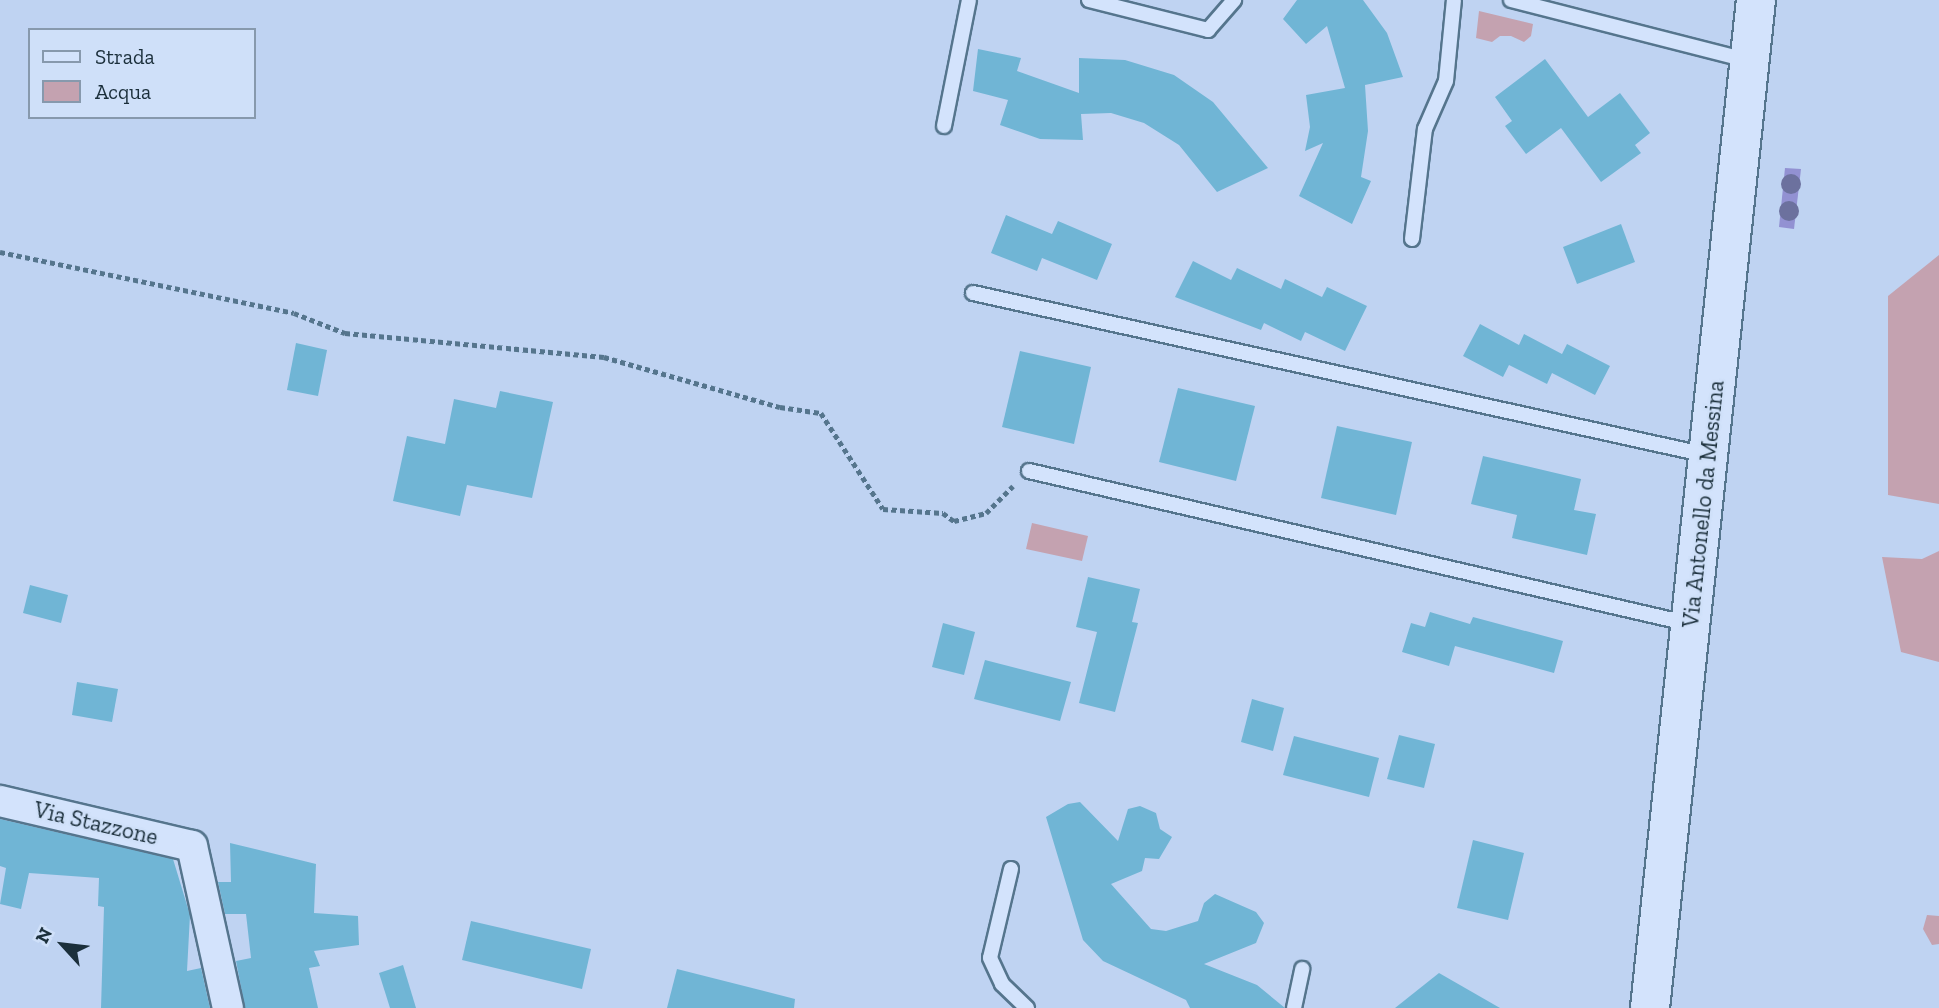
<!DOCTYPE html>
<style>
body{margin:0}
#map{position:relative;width:1939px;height:1008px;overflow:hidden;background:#bfd3f2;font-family:"Zilla Slab",serif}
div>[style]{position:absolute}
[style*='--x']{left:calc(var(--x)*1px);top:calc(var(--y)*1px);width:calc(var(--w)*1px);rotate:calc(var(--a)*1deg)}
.green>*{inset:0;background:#9291d2}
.water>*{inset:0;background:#c4a2b0}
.building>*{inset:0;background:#70b5d5}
.path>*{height:4.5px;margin-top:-2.25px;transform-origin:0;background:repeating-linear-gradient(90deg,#55758d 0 5px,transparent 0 8.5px)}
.roads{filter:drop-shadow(2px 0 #55758d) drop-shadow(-2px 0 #55758d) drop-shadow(0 2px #55758d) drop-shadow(0 -2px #55758d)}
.lane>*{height:14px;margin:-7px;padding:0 7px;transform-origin:7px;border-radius:7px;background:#d3e3fc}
.street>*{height:30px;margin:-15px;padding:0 15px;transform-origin:15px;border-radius:15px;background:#d3e3fc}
.secondary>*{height:38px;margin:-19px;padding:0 19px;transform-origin:19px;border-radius:19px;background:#d3e3fc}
.trees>*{width:20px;height:20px;margin:-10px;border-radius:50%;background:#6c719e}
span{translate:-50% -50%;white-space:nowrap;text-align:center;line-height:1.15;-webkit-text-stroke:5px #cfe0f9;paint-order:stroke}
.street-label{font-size:23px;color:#1b2f3b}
.legend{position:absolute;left:28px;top:28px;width:228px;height:91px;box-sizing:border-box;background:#cfe0f9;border:2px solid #8799ad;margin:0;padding:9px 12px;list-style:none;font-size:21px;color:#1b2f3b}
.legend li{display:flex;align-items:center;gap:14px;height:35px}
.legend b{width:35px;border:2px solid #8799ad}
.north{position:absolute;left:28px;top:910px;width:70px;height:70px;-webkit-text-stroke:5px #cfe0f9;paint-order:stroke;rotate:297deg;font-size:19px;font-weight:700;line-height:28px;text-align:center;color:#1b2f3b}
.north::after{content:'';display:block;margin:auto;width:24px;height:32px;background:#1b2f3b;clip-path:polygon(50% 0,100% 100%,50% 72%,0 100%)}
</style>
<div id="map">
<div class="green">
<div style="clip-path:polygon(1785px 168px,1801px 169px,1794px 229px,1779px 227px)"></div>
</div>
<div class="water">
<div style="clip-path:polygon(1479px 11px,1533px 24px,1531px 36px,1524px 42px,1511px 36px,1500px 36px,1492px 42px,1476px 38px)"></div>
<div style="clip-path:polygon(1939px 255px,1939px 504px,1888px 495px,1888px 296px)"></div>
<div style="clip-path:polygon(1032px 523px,1088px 536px,1082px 561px,1026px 549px)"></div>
<div style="clip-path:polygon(1939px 551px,1939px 662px,1901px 652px,1882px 557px,1922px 559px)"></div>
<div style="clip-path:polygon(1927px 915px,1939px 916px,1939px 944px,1932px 945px,1923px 929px)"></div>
</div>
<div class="building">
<div style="clip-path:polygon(1297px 0,1363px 0,1387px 33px,1403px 77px,1365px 85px,1368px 131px,1361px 177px,1371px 181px,1352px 224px,1299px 196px,1323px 143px,1305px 151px,1310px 127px,1306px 95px,1345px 88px,1327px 26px,1306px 44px,1283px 19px)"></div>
<div style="clip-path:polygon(978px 49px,1021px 58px,1017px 71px,1079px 93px,1079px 58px,1125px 60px,1174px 75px,1213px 102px,1268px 168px,1217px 192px,1179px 145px,1144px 123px,1111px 113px,1081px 114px,1083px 140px,1040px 139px,1000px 125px,1008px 100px,973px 91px)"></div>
<div style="clip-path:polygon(1545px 59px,1588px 117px,1620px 93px,1650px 133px,1635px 145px,1641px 153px,1601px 182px,1561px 128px,1526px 154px,1505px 126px,1512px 121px,1495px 97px)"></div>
<div style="clip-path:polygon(1006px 215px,1052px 234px,1058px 221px,1112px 244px,1097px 280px,1042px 258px,1037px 271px,991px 253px)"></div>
<div style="clip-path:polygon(1621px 224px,1635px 262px,1577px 284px,1563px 247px)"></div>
<div style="clip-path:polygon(1193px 261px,1231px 280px,1237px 268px,1281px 289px,1285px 279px,1322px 297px,1327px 287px,1367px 306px,1345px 351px,1305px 332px,1301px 341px,1264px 323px,1261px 330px,1175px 297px)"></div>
<div style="clip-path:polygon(1480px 324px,1519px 345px,1524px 334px,1562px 354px,1567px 344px,1610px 366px,1595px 395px,1552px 373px,1547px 384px,1509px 365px,1503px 377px,1463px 356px)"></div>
<div style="clip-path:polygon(296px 343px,327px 350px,318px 396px,287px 390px)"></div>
<div style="clip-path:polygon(1020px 351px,1091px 367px,1074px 444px,1002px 427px)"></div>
<div style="clip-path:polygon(1178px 388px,1255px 406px,1236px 481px,1159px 462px)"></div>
<div style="clip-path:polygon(500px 391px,553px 402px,532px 498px,467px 485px,460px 516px,393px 501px,407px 436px,445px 444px,454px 399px,496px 408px)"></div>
<div style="clip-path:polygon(1337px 426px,1412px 442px,1396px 515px,1321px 498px)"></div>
<div style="clip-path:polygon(1483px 456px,1581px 479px,1574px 510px,1596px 514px,1587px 555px,1512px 538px,1517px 515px,1471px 504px)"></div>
<div style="clip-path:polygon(1088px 577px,1140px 589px,1132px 622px,1138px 623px,1115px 712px,1079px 703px,1097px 632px,1076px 627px)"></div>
<div style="clip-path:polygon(30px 585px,68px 595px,61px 623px,23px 613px)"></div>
<div style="clip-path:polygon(1430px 612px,1470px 624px,1473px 617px,1563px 641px,1554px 673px,1455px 646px,1449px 666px,1402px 652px,1411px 623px,1425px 627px)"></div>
<div style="clip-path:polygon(943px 623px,975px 632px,964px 675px,932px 667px)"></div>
<div style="clip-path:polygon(985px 660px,1071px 682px,1060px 721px,974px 699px)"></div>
<div style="clip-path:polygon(77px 682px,118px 689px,112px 722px,72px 715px)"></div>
<div style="clip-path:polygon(1252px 699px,1284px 708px,1273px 751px,1241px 742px)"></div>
<div style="clip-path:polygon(1399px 735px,1435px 744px,1424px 788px,1387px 779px)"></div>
<div style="clip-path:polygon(1294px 736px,1379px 758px,1369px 797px,1283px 775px)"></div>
<div style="clip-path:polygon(1080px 802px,1118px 841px,1128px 809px,1140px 806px,1156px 813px,1160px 829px,1172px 837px,1159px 859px,1145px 858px,1142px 871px,1111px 884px,1151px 929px,1166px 931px,1198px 921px,1204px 903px,1215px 894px,1256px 912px,1264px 923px,1256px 943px,1204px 964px,1257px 985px,1285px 1008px,1190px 1008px,1186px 1000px,1103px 961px,1083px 940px,1046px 817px,1068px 804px)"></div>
<div style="clip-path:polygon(0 819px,173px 859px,190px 915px,187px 971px,201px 968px,210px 1008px,101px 1008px,104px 907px,98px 906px,99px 878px,29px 873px,21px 909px,0 904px,6px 868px,0 866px)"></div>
<div style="clip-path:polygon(1473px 840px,1524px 853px,1508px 920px,1457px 908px)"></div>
<div style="clip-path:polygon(230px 843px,316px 864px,314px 913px,358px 916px,359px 945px,314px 951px,320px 966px,309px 968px,318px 1008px,245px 1008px,236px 961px,251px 958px,246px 914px,225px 914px,218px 882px,231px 882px)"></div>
<div style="clip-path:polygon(471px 921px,591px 949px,582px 989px,462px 960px)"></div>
<div style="clip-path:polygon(403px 965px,416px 1008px,390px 1008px,379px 973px)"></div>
<div style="clip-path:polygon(677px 969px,795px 999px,794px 1008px,667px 1008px)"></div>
<div style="clip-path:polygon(1439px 973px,1500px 1008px,1395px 1008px)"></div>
</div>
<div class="path">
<div style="--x:0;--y:252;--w:300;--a:11.7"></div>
<div style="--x:294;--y:313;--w:55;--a:21.4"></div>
<div style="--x:345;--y:333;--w:260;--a:5.3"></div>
<div style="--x:604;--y:357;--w:183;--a:15.9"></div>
<div style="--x:780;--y:407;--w:41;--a:8.3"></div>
<div style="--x:821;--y:413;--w:114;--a:57.1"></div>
<div style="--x:883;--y:509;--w:60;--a:3.8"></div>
<div style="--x:943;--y:513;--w:14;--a:36"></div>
<div style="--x:954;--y:521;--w:33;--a:-14"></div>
<div style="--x:986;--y:513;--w:38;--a:-45"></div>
</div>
<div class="roads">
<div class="lane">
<div style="--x:1089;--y:0;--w:123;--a:14.1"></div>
<div style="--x:1208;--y:30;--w:40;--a:-49"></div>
<div style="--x:1511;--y:0;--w:244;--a:14.3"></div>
<div style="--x:944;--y:126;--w:128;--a:-78.8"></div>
<div style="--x:1412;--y:239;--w:111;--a:-83.3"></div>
<div style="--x:1425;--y:129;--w:52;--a:-66.4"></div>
<div style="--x:1446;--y:81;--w:81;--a:-84.4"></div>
<div style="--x:973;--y:293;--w:752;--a:12.45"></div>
<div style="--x:1029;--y:471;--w:678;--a:13.03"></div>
<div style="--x:1011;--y:869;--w:91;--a:103.3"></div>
<div style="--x:990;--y:958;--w:29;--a:65"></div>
<div style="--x:1002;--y:984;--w:35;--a:44"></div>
<div style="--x:1294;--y:1008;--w:40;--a:-78"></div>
</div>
<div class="street">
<div style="--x:0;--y:801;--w:197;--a:13.2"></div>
<div style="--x:192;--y:846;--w:166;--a:77.5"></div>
</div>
<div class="secondary">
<div style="--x:1650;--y:1008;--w:1014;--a:-84"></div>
</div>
</div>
<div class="trees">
<div style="left:1791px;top:184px"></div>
<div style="left:1789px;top:211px"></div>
</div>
<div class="street-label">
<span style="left:1703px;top:504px;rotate:-84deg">Via Antonello da Messina</span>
<span style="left:96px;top:823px;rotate:13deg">Via Stazzone</span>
</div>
<ul class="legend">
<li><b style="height:9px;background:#d3e3fc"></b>Strada</li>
<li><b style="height:19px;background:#c4a2b0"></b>Acqua</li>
</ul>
<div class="north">N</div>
</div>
